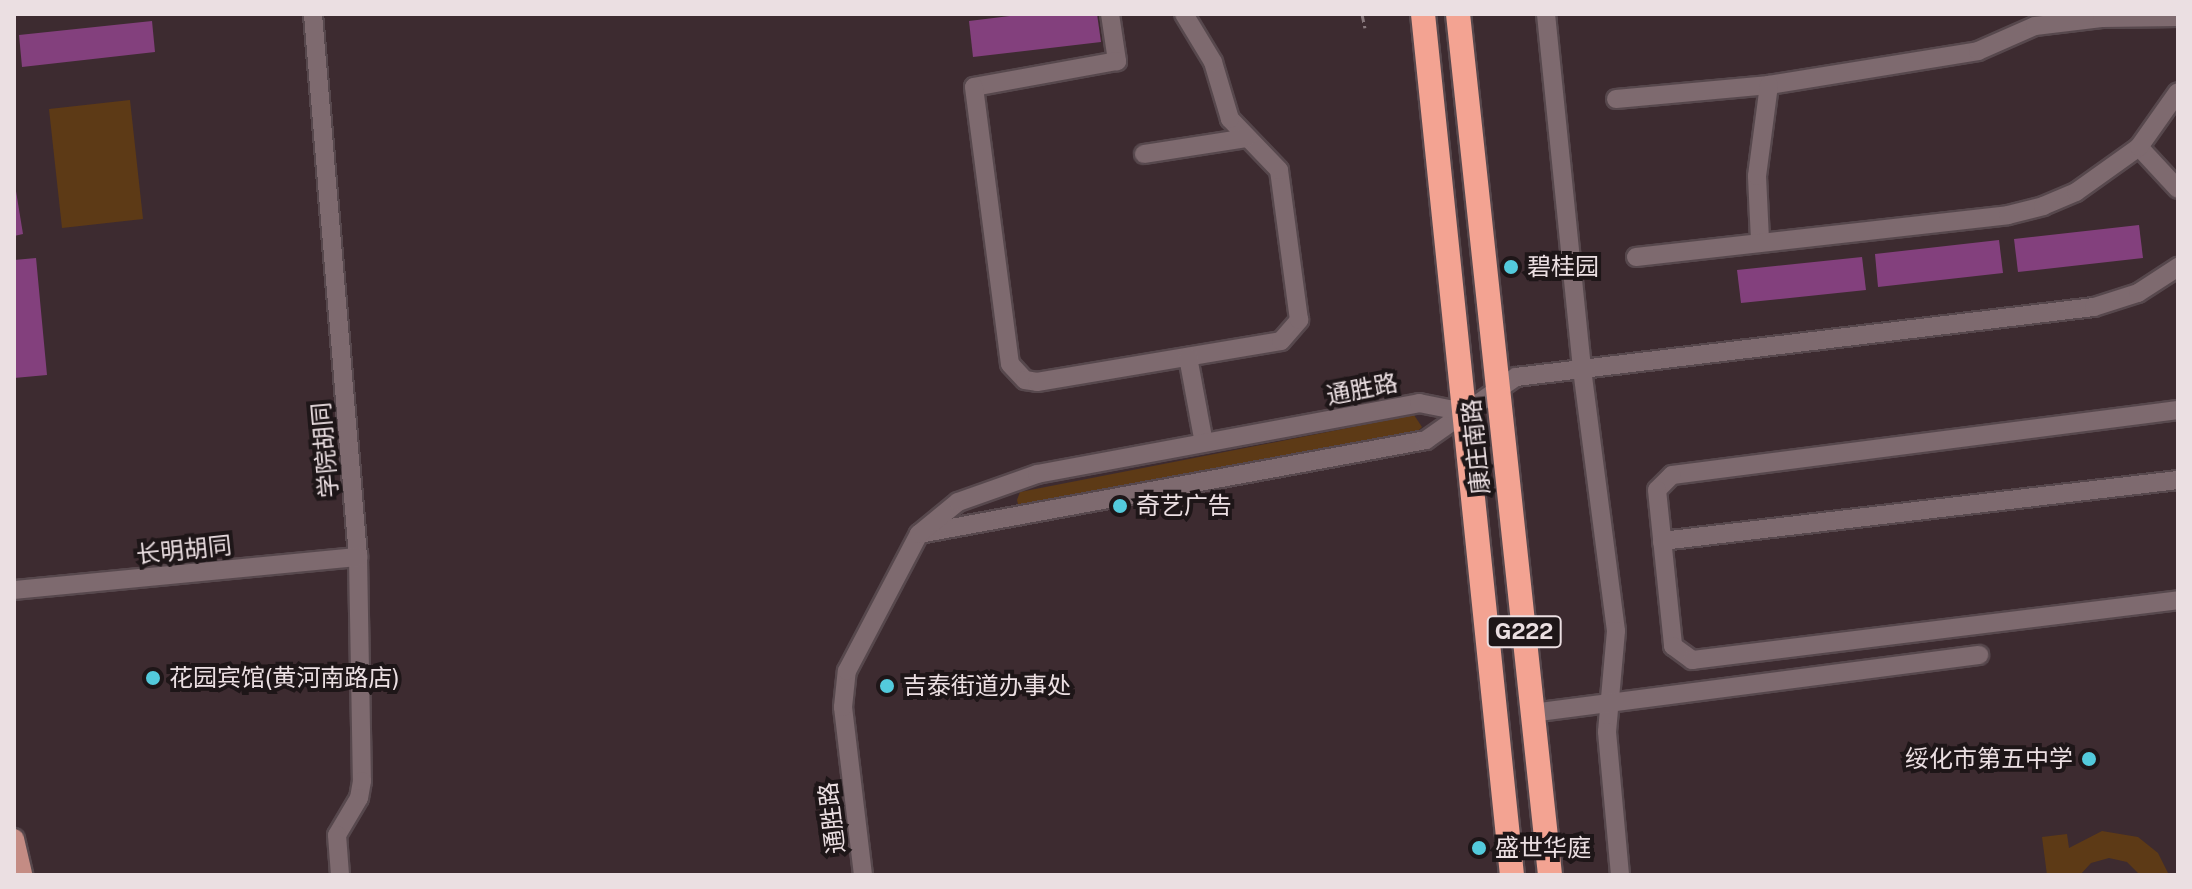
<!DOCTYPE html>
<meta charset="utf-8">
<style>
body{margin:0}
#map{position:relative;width:2192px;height:889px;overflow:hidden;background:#3d2b30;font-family:"Public Sans","Noto Sans SC",sans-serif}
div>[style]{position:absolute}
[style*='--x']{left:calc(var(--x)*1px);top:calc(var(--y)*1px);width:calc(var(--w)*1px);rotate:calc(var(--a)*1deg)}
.green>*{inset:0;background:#5d3a16}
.building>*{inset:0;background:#83407d}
.path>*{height:3px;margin-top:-1.5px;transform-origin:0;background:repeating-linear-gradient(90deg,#88787c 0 8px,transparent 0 12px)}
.roads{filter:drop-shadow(2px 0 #57484d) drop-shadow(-2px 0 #57484d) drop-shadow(0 2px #57484d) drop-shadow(0 -2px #57484d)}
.minor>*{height:18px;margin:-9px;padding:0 9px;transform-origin:9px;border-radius:9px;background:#7e6a6f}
.major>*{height:20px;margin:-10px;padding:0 10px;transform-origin:10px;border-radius:10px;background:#c48c84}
.highway>*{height:24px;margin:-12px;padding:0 12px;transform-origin:12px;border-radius:12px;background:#f3a392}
.dots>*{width:22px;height:22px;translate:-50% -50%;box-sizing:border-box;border:4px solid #1e1618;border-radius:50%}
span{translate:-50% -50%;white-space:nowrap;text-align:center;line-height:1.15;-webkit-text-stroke:8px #1e1618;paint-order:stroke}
.shield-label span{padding:2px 6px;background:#1e1618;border:2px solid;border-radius:6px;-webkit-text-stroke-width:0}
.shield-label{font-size:22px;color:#ebdfe2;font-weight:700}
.poi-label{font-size:24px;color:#ebdfe2}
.left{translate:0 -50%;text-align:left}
.right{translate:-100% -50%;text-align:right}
.street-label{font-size:24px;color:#ebdfe2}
.frame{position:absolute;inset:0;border:16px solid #ebdfe2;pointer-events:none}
</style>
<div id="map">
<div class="green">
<div style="clip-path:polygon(130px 100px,143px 219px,62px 228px,49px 109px)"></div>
<div style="clip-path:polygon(1414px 415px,1422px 427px,1415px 434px,1019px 508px,1017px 500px,1020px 492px)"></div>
<div style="clip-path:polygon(2102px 831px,2138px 837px,2158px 853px,2169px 875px,2140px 875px,2127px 862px,2109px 858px,2091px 863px,2080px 875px,2047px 875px,2042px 837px,2067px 834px,2069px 848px)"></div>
</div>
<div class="building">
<div style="clip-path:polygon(1025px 14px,1097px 14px,1101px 42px,973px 57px,969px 21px)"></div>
<div style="clip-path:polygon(152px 21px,155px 52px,22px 67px,19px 35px)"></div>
<div style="clip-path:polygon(14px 179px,23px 234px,14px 236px)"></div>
<div style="clip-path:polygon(2139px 225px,2143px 258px,2018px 272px,2014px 239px)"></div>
<div style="clip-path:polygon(1999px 240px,2003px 273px,1878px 287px,1875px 254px)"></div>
<div style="clip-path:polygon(1862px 257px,1866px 290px,1741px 303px,1737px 270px)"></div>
<div style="clip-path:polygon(36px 258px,47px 375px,14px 378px,14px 260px)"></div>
</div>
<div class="path">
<div style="--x:1362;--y:14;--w:14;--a:78"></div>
</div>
<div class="roads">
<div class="minor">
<div style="--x:313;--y:14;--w:545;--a:85.26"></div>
<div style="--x:358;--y:557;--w:224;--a:89"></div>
<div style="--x:362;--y:781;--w:17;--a:100"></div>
<div style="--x:359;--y:798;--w:43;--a:120.7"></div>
<div style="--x:337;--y:835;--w:40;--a:85.7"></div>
<div style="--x:1110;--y:14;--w:48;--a:81.5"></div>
<div style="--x:1117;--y:61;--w:145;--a:169.7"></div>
<div style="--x:974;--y:87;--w:279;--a:82.6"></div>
<div style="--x:1010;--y:364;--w:22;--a:47"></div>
<div style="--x:1025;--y:380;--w:12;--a:9"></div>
<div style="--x:1037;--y:382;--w:247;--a:-9.5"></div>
<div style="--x:1281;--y:341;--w:28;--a:-49"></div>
<div style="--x:1299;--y:320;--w:151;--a:-97.6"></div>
<div style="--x:1279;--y:170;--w:71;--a:-133.9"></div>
<div style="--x:1230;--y:119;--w:59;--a:-106.6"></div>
<div style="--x:1213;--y:62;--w:56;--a:-121.1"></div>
<div style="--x:1546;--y:14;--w:357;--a:84.2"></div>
<div style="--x:1582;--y:369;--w:264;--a:82.6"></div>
<div style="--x:1616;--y:631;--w:101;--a:95.1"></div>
<div style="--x:1607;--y:732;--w:144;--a:84.8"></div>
<div style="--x:1616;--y:99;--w:154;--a:-5.2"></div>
<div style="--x:1769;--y:85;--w:212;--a:-9.2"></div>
<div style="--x:1978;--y:51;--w:62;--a:-23.7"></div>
<div style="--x:2035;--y:26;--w:67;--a:-6.8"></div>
<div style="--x:2102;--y:18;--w:76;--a:-0.8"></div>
<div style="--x:2139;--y:147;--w:57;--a:47.1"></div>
<div style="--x:1144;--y:154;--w:104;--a:-8.8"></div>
<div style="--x:1760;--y:240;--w:64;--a:-92.7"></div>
<div style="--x:1757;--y:176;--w:92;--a:-82.5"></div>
<div style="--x:1636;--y:257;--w:374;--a:-6.4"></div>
<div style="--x:2008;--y:215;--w:36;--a:-14"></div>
<div style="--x:2043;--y:206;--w:36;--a:-23"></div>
<div style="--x:2076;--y:192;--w:77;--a:-35.5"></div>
<div style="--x:2139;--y:147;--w:67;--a:-54.7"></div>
<div style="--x:1188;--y:357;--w:87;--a:79.5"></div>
<div style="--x:2178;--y:410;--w:510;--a:172.68"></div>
<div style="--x:1672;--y:475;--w:21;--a:135"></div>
<div style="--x:1657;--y:490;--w:157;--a:84.1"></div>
<div style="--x:1673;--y:646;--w:24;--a:36"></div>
<div style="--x:1692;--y:660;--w:490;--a:-7"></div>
<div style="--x:919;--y:534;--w:516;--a:-10.5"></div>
<div style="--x:1426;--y:440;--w:110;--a:-35"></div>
<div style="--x:1516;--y:377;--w:582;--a:-6.91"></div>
<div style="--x:2094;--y:307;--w:46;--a:-17.7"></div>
<div style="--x:2138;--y:293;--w:48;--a:-33"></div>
<div style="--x:1662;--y:541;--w:520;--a:-6.74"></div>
<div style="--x:14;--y:590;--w:346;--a:-5.5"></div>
<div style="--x:1532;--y:713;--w:451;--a:-7.4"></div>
<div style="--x:863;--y:875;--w:169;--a:-96.8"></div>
<div style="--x:843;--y:707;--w:36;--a:-84"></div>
<div style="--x:847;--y:671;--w:155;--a:-62.3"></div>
<div style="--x:919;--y:534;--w:50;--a:-39.4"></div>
<div style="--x:958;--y:502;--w:84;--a:-19.5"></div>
<div style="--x:1037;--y:474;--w:389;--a:-10.5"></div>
<div style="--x:1419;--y:403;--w:46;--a:11.3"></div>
</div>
<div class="major">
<div style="--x:14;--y:839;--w:37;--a:77"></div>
</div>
<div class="highway">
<div style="--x:1423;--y:14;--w:866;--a:84.1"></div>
<div style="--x:1458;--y:14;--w:866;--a:83.9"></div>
</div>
</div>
<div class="dots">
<div style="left:1511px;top:267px;background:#53cadc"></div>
<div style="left:1120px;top:506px;background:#53cadc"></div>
<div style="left:153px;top:678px;background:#53cadc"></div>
<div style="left:887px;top:686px;background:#53cadc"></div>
<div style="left:2089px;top:759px;background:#53cadc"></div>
<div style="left:1479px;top:848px;background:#53cadc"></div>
</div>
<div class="shield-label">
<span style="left:1524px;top:632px">G222</span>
</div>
<div class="poi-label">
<span class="left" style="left:1527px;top:267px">碧桂园</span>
<span class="left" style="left:1136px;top:506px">奇艺广告</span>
<span class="left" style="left:169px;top:678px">花园宾馆(黄河南路店)</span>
<span class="left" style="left:903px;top:686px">吉泰街道办事处</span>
<span class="right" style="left:2073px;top:759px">绥化市第五中学</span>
<span class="left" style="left:1495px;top:848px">盛世华庭</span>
</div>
<div class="street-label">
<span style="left:1362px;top:389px;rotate:-11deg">通胜路</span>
<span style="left:1476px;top:447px;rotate:-96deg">康庄南路</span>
<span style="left:325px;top:450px;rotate:-95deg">学院胡同</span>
<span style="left:184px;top:550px;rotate:-6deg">长明胡同</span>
<span style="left:832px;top:818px;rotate:-97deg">通胜路</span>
</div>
<div class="frame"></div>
</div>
